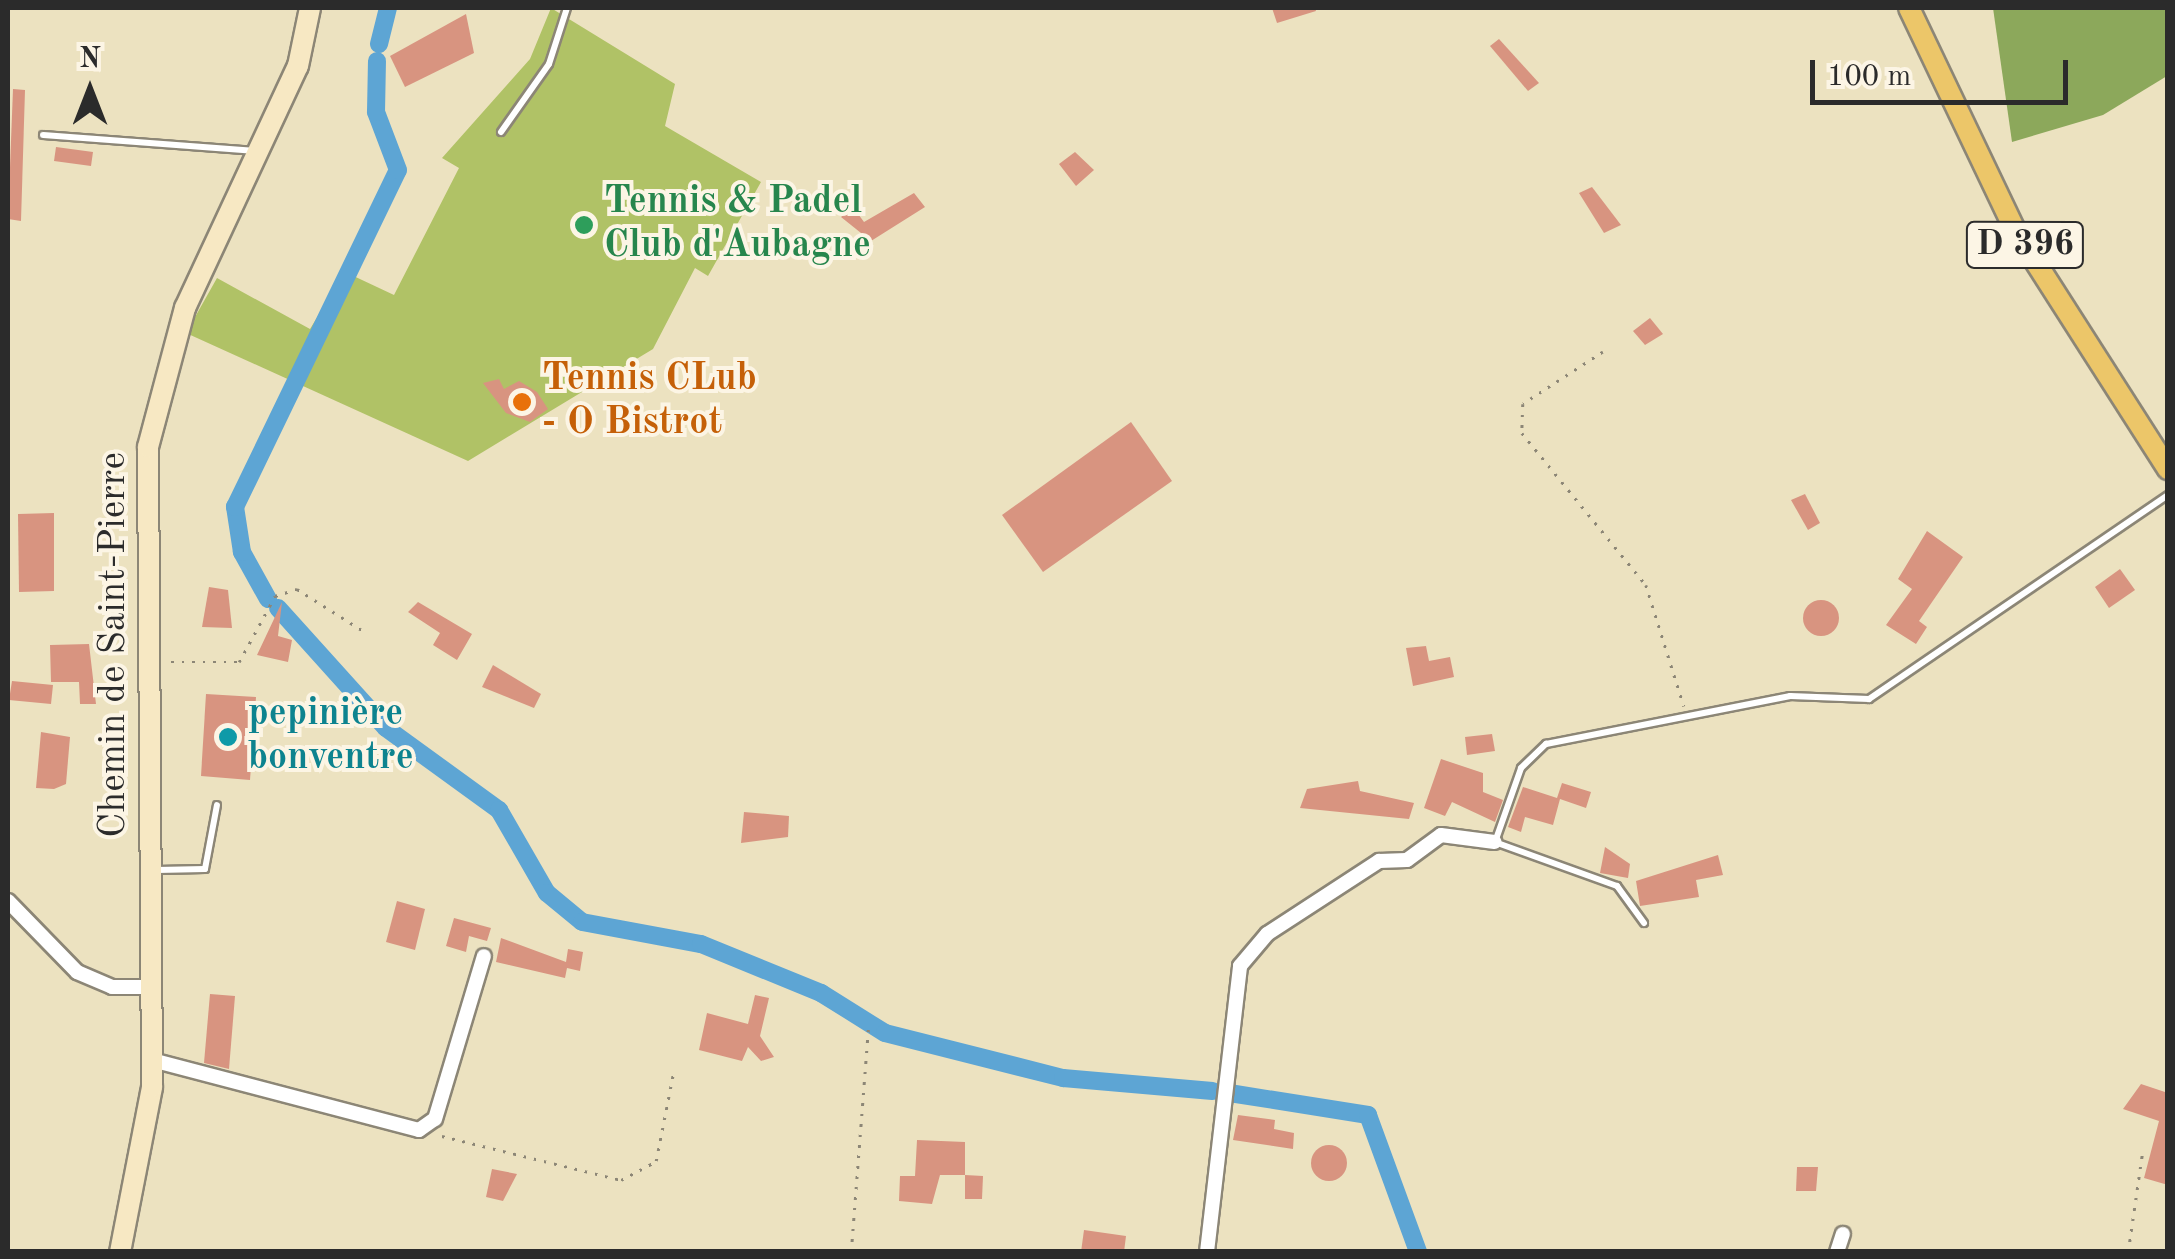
<!DOCTYPE html>
<meta charset="utf-8">
<style>
body{margin:0}
#map{position:relative;width:2175px;height:1259px;overflow:hidden;background:#ece2c0;font-family:"Old Standard TT",serif}
div>[style]{position:absolute}
[style*='--x']{left:calc(var(--x)*1px);top:calc(var(--y)*1px);width:calc(var(--w)*1px);rotate:calc(var(--a)*1deg)}
.green>*{inset:0;background:#b0c266}
.forest>*{inset:0;background:#8ca85b}
.canal>*{height:18px;margin:-9px;padding:0 9px;transform-origin:9px;border-radius:9px;background:#5da5d4}
.building>*{inset:0;background:#d89480}
.round{border-radius:50%}
.path>*{height:2.5px;margin-top:-1.25px;transform-origin:0;background:repeating-linear-gradient(90deg,#8c8676 0 2.5px,transparent 0 10.5px)}
.roads{filter:drop-shadow(2px 0 #8c8676) drop-shadow(-2px 0 #8c8676) drop-shadow(0 2px #8c8676) drop-shadow(0 -2px #8c8676)}
.lane>*{height:6px;margin:-3px;padding:0 3px;transform-origin:3px;border-radius:3px;background:#fff}
.street>*{height:14px;margin:-7px;padding:0 7px;transform-origin:7px;border-radius:7px;background:#fff}
.secondary>*{height:20px;margin:-10px;padding:0 10px;transform-origin:10px;border-radius:10px;background:#f7e8c3}
.primary>*{height:20px;margin:-10px;padding:0 10px;transform-origin:10px;border-radius:10px;background:#ecc669}
.dots>*{width:28px;height:28px;translate:-50% -50%;box-sizing:border-box;border:5px solid #fcf5e5;border-radius:50%}
span{translate:-50% -50%;white-space:nowrap;text-align:center;line-height:1.15;-webkit-text-stroke:8px #fcf5e5;paint-order:stroke}
.shield-label span{padding:2px 8px;background:#fcf5e5;border:2px solid;border-radius:8px;-webkit-text-stroke-width:0}
.shield-label{font-size:35px;color:#2b2b2b;font-weight:700}
.leisure-label{font-size:38px;color:#27864d;font-weight:700}
.left{translate:0 -50%;text-align:left}
.food-label{font-size:38px;color:#c56008;font-weight:700}
.street-label{font-size:38px;color:#2b2b2b}
.culture-label{font-size:38px;color:#0d838f;font-weight:700}
.frame{position:absolute;inset:0;border:10px solid #2b2b2b;pointer-events:none}
.north{position:absolute;left:40px;top:40px;width:100px;height:100px;-webkit-text-stroke:8px #fcf5e5;paint-order:stroke;rotate:0deg;font-size:28px;font-weight:700;line-height:40px;text-align:center;color:#2b2b2b}
.north::after{content:'';display:block;margin:auto;width:35px;height:45px;background:#2b2b2b;clip-path:polygon(50% 0,100% 100%,50% 72%,0 100%)}
.scale{position:absolute;left:1810px;top:60px;width:258px;height:45px;box-sizing:border-box;border:5px solid #2b2b2b;border-top:0;padding-left:12px;font-size:30px;line-height:35px;white-space:nowrap;color:#2b2b2b;-webkit-text-stroke:8px #fcf5e5;paint-order:stroke}
</style>
<div id="map">
<div class="green">
<div style="clip-path:polygon(551px 8px,675px 84px,665px 126px,761px 182px,708px 276px,695px 268px,653px 349px,468px 461px,186px 333px,217px 278px,310px 329px,345px 272px,394px 295px,459px 168px,442px 158px,530px 59px)"></div>
</div>
<div class="forest">
<div style="clip-path:polygon(1993px 8px,2167px 8px,2167px 76px,2103px 115px,2012px 142px)"></div>
</div>
<div class="canal">
<div style="--x:379;--y:44;--w:37;--a:-76"></div>
<div style="--x:268;--y:599;--w:54;--a:-119"></div>
<div style="--x:242;--y:552;--w:46;--a:-98.8"></div>
<div style="--x:235;--y:507;--w:374;--a:-64.2"></div>
<div style="--x:398;--y:170;--w:62;--a:-110.8"></div>
<div style="--x:376;--y:112;--w:51;--a:-88.9"></div>
<div style="--x:278;--y:608;--w:161;--a:48"></div>
<div style="--x:386;--y:728;--w:140;--a:36"></div>
<div style="--x:499;--y:810;--w:96;--a:60"></div>
<div style="--x:547;--y:893;--w:45;--a:39.6"></div>
<div style="--x:582;--y:922;--w:121;--a:10.5"></div>
<div style="--x:701;--y:944;--w:130;--a:22.2"></div>
<div style="--x:821;--y:993;--w:75;--a:32"></div>
<div style="--x:885;--y:1033;--w:184;--a:14.2"></div>
<div style="--x:1063;--y:1078;--w:150;--a:5"></div>
<div style="--x:1223;--y:1092;--w:147;--a:9"></div>
<div style="--x:1368;--y:1115;--w:146;--a:69.9"></div>
</div>
<div class="building">
<div style="clip-path:polygon(1272px 8px,1315px 8px,1316px 11px,1277px 23px)"></div>
<div style="clip-path:polygon(466px 14px,474px 53px,405px 87px,390px 56px)"></div>
<div style="clip-path:polygon(1499px 39px,1539px 83px,1528px 91px,1490px 46px)"></div>
<div style="clip-path:polygon(13px 89px,25px 90px,21px 221px,8px 219px)"></div>
<div style="clip-path:polygon(56px 147px,93px 152px,91px 166px,54px 161px)"></div>
<div style="clip-path:polygon(1075px 152px,1094px 170px,1076px 186px,1059px 164px)"></div>
<div style="clip-path:polygon(1592px 187px,1621px 225px,1604px 233px,1579px 193px)"></div>
<div style="clip-path:polygon(914px 193px,925px 207px,871px 241px,841px 217px,853px 207px,864px 222px)"></div>
<div style="clip-path:polygon(1650px 318px,1663px 334px,1645px 345px,1633px 331px)"></div>
<div style="clip-path:polygon(499px 379px,504px 389px,519px 381px,537px 392px,548px 409px,530px 422px,506px 413px,483px 383px)"></div>
<div style="clip-path:polygon(1131px 422px,1172px 481px,1043px 572px,1002px 515px)"></div>
<div style="clip-path:polygon(1805px 494px,1820px 523px,1808px 530px,1791px 500px)"></div>
<div style="clip-path:polygon(54px 513px,54px 591px,19px 592px,18px 514px)"></div>
<div style="clip-path:polygon(1927px 531px,1963px 557px,1919px 621px,1927px 627px,1916px 644px,1886px 625px,1912px 589px,1898px 579px)"></div>
<div style="clip-path:polygon(2120px 569px,2135px 590px,2109px 608px,2095px 587px)"></div>
<div style="clip-path:polygon(209px 587px,228px 590px,232px 628px,202px 627px)"></div>
<div class="round" style="left:1803px;top:600px;width:36px;height:36px"></div>
<div style="clip-path:polygon(282px 602px,278px 636px,292px 640px,288px 662px,257px 655px)"></div>
<div style="clip-path:polygon(418px 602px,472px 634px,457px 660px,433px 645px,440px 633px,408px 612px)"></div>
<div style="clip-path:polygon(89px 644px,96px 704px,80px 704px,79px 682px,51px 682px,50px 645px)"></div>
<div style="clip-path:polygon(1426px 646px,1429px 661px,1450px 657px,1454px 677px,1413px 686px,1406px 648px)"></div>
<div style="clip-path:polygon(493px 665px,541px 694px,534px 708px,482px 687px)"></div>
<div style="clip-path:polygon(12px 681px,53px 685px,51px 704px,9px 700px)"></div>
<div style="clip-path:polygon(206px 694px,256px 697px,250px 780px,201px 776px)"></div>
<div style="clip-path:polygon(41px 732px,70px 737px,66px 784px,54px 789px,36px 788px)"></div>
<div style="clip-path:polygon(1492px 734px,1495px 751px,1467px 755px,1465px 737px)"></div>
<div style="clip-path:polygon(1441px 759px,1483px 773px,1483px 792px,1503px 800px,1495px 822px,1452px 802px,1445px 816px,1424px 808px)"></div>
<div style="clip-path:polygon(1358px 781px,1360px 791px,1414px 803px,1409px 819px,1300px 808px,1307px 789px)"></div>
<div style="clip-path:polygon(1562px 783px,1591px 792px,1586px 808px,1560px 799px,1553px 825px,1525px 817px,1521px 832px,1508px 827px,1523px 787px,1557px 798px)"></div>
<div style="clip-path:polygon(744px 812px,789px 816px,788px 837px,741px 843px)"></div>
<div style="clip-path:polygon(1605px 847px,1630px 864px,1628px 878px,1600px 873px)"></div>
<div style="clip-path:polygon(1718px 855px,1723px 875px,1696px 880px,1699px 897px,1640px 906px,1636px 881px)"></div>
<div style="clip-path:polygon(397px 901px,425px 909px,415px 950px,386px 942px)"></div>
<div style="clip-path:polygon(454px 918px,491px 928px,487px 941px,469px 936px,466px 952px,446px 946px)"></div>
<div style="clip-path:polygon(501px 938px,566px 962px,568px 949px,583px 952px,580px 971px,567px 968px,565px 978px,496px 962px)"></div>
<div style="clip-path:polygon(210px 994px,235px 996px,229px 1069px,204px 1063px)"></div>
<div style="clip-path:polygon(755px 995px,769px 998px,760px 1036px,774px 1057px,761px 1061px,748px 1047px,742px 1061px,699px 1050px,707px 1013px,748px 1024px)"></div>
<div style="clip-path:polygon(2141px 1084px,2168px 1093px,2168px 1185px,2144px 1178px,2159px 1121px,2123px 1109px)"></div>
<div style="clip-path:polygon(1238px 1115px,1275px 1120px,1274px 1129px,1294px 1133px,1293px 1149px,1233px 1140px)"></div>
<div style="clip-path:polygon(917px 1140px,965px 1142px,965px 1175px,940px 1175px,932px 1204px,899px 1201px,900px 1176px,915px 1176px)"></div>
<div class="round" style="left:1311px;top:1145px;width:36px;height:36px"></div>
<div style="clip-path:polygon(1797px 1167px,1818px 1167px,1816px 1191px,1796px 1191px)"></div>
<div style="clip-path:polygon(492px 1169px,517px 1174px,503px 1201px,486px 1197px)"></div>
<div style="clip-path:polygon(965px 1175px,983px 1176px,982px 1199px,965px 1199px)"></div>
<div style="clip-path:polygon(1084px 1230px,1126px 1236px,1124px 1252px,1081px 1252px)"></div>
</div>
<div class="path">
<div style="--x:1603;--y:352;--w:95;--a:147"></div>
<div style="--x:1523;--y:404;--w:29;--a:92"></div>
<div style="--x:1522;--y:433;--w:196;--a:50.8"></div>
<div style="--x:1646;--y:585;--w:127;--a:72.6"></div>
<div style="--x:171;--y:662;--w:68;--a:0"></div>
<div style="--x:239;--y:662;--w:75;--a:-61.4"></div>
<div style="--x:275;--y:596;--w:23;--a:-18"></div>
<div style="--x:297;--y:589;--w:80;--a:32.3"></div>
<div style="--x:442;--y:1136;--w:184;--a:13.8"></div>
<div style="--x:621;--y:1180;--w:40;--a:-28"></div>
<div style="--x:656;--y:1161;--w:94;--a:-78.9"></div>
<div style="--x:851;--y:1252;--w:223;--a:-85.6"></div>
<div style="--x:2128;--y:1252;--w:98;--a:-81.8"></div>
</div>
<div class="roads">
<div class="lane">
<div style="--x:501;--y:132;--w:83;--a:-54.8"></div>
<div style="--x:549;--y:64;--w:59;--a:-72.2"></div>
<div style="--x:43;--y:135;--w:214;--a:4.3"></div>
<div style="--x:157;--y:870;--w:48;--a:-1.2"></div>
<div style="--x:205;--y:869;--w:65;--a:-79.4"></div>
<div style="--x:1644;--y:923;--w:46;--a:-126.1"></div>
<div style="--x:1617;--y:886;--w:130;--a:-160.2"></div>
<div style="--x:1495;--y:842;--w:78;--a:-70.6"></div>
<div style="--x:1521;--y:768;--w:35;--a:-44"></div>
<div style="--x:1546;--y:744;--w:249;--a:-11.1"></div>
<div style="--x:1790;--y:696;--w:79;--a:2.2"></div>
<div style="--x:1869;--y:699;--w:362;--a:-34.3"></div>
</div>
<div class="street">
<div style="--x:8;--y:901;--w:99;--a:45.8"></div>
<div style="--x:77;--y:972;--w:38;--a:23"></div>
<div style="--x:112;--y:987;--w:40;--a:0"></div>
<div style="--x:152;--y:1060;--w:276;--a:14.7"></div>
<div style="--x:419;--y:1130;--w:19;--a:-35"></div>
<div style="--x:435;--y:1119;--w:170;--a:-73.3"></div>
<div style="--x:1207;--y:1252;--w:288;--a:-83.4"></div>
<div style="--x:1240;--y:966;--w:42;--a:-49.8"></div>
<div style="--x:1267;--y:934;--w:134;--a:-33.1"></div>
<div style="--x:1379;--y:861;--w:28;--a:-2"></div>
<div style="--x:1407;--y:860;--w:42;--a:-36.3"></div>
<div style="--x:1441;--y:835;--w:54;--a:7.4"></div>
<div style="--x:1837;--y:1252;--w:19;--a:-72"></div>
</div>
<div class="secondary">
<div style="--x:120;--y:1252;--w:168;--a:-79"></div>
<div style="--x:152;--y:1087;--w:640;--a:-90.36"></div>
<div style="--x:148;--y:447;--w:144;--a:-75.1"></div>
<div style="--x:185;--y:308;--w:267;--a:-65"></div>
<div style="--x:298;--y:66;--w:59;--a:-78.3"></div>
</div>
<div class="primary">
<div style="--x:1909;--y:8;--w:246;--a:64.5"></div>
<div style="--x:2015;--y:230;--w:284;--a:57.4"></div>
</div>
</div>
<div class="dots">
<div style="left:584px;top:225px;background:#2e9e5b"></div>
<div style="left:522px;top:402px;background:#e8710a"></div>
<div style="left:228px;top:737px;background:#0f9aa8"></div>
</div>
<div class="shield-label">
<span style="left:2025px;top:245px">D 396</span>
</div>
<div class="leisure-label">
<span class="left" style="left:604px;top:225px">Tennis &amp; Padel<br>Club d'Aubagne</span>
</div>
<div class="food-label">
<span class="left" style="left:542px;top:402px">Tennis CLub<br>- O Bistrot</span>
</div>
<div class="street-label">
<span style="left:115px;top:645px;rotate:-90deg">Chemin de Saint-Pierre</span>
</div>
<div class="culture-label">
<span class="left" style="left:248px;top:737px">pepinière<br>bonventre</span>
</div>
<div class="frame"></div>
<div class="north">N</div>
<div class="scale">100 m</div>
</div>
